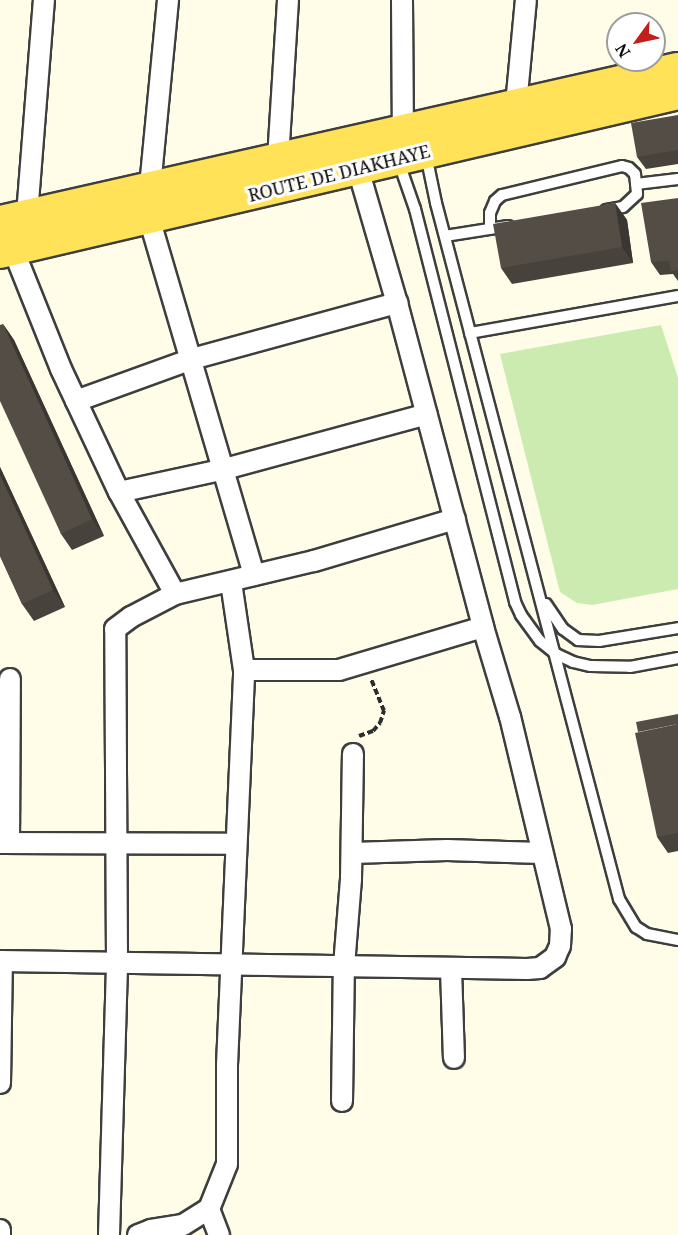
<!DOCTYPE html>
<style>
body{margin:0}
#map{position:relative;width:678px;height:1235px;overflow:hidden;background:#fffce8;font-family:"Noto Serif",serif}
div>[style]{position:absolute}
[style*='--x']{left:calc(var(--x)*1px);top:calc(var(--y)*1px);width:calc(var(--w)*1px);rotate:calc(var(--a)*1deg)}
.green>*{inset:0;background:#cbebb0}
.path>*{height:4px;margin-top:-2px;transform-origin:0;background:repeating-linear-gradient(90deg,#2d2d2d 0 6px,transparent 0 9px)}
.roads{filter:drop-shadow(2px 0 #3e3e3e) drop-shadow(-2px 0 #3e3e3e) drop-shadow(0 2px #3e3e3e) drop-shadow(0 -2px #3e3e3e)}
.service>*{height:10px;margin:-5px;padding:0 5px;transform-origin:5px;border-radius:5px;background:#fff}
.minor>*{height:20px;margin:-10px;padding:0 10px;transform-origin:10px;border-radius:10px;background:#fff}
.primary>*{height:32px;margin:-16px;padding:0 16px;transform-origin:16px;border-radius:16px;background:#ffe258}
.wall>*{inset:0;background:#48423c}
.shaded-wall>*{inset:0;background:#3b3631}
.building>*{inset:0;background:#544d46}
span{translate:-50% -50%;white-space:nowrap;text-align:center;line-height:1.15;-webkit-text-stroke:6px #fff;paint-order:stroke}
.street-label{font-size:18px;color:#0b0b0b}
.north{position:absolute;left:606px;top:12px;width:60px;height:60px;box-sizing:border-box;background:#fff;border:2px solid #9d9d9d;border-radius:50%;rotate:237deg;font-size:16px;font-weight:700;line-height:24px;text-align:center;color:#0b0b0b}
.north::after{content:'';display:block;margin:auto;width:21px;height:27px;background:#c21f1b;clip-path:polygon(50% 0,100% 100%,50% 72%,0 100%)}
</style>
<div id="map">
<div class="green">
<div style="clip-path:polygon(661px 325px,678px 378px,678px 589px,592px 605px,577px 603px,560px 592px,500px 354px)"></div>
</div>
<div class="path">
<div style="--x:359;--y:736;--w:15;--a:-20"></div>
<div style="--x:373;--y:731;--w:11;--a:-49"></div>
<div style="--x:380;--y:723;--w:13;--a:-72"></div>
<div style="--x:384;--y:711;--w:35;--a:-112"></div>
</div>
<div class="roads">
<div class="service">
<div style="--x:426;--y:155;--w:49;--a:78.2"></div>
<div style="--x:436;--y:203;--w:720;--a:75.27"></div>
<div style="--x:619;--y:899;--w:33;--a:59"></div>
<div style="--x:636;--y:927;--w:13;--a:32"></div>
<div style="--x:647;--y:934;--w:32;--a:11"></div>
<div style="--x:398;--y:160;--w:52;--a:70.9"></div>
<div style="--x:415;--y:209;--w:406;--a:75.7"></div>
<div style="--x:515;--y:602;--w:14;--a:65"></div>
<div style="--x:521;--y:615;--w:32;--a:54"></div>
<div style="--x:540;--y:641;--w:21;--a:39"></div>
<div style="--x:556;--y:654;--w:19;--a:25"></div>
<div style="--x:573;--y:662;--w:18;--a:13"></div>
<div style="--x:591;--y:666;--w:39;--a:1"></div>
<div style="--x:630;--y:667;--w:49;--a:-10.6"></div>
<div style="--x:636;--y:184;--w:42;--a:-6.8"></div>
<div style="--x:490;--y:229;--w:16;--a:-90"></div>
<div style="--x:490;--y:213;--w:13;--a:-67"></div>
<div style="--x:495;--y:201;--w:9;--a:-41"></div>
<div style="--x:502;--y:195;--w:123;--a:-13.6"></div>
<div style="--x:622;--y:166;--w:7;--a:16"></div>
<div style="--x:629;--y:168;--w:8;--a:45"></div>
<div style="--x:635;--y:174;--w:20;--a:84"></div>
<div style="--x:637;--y:194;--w:19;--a:137"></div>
<div style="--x:623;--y:207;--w:17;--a:170"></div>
<div style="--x:445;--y:236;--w:64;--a:-9"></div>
<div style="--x:470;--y:333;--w:211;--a:-10.1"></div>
<div style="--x:546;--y:604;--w:30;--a:56"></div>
<div style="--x:563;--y:629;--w:19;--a:36"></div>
<div style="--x:578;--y:640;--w:21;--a:3"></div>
<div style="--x:599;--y:641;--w:80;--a:-9.3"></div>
</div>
<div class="minor">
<div style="--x:402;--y:0;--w:131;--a:89.6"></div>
<div style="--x:516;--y:105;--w:105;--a:-84.6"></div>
<div style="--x:278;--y:159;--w:159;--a:-86.4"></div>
<div style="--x:358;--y:169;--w:140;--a:73.8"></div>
<div style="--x:397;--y:303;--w:335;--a:75.1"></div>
<div style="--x:150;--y:187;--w:188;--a:-84.5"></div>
<div style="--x:27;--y:215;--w:216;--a:-85.5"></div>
<div style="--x:149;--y:218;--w:372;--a:73.6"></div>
<div style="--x:13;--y:249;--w:129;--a:68.2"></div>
<div style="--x:61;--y:369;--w:136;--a:64.8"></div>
<div style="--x:119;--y:492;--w:116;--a:61.2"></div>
<div style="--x:76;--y:401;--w:123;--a:-19.9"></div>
<div style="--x:192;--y:359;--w:213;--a:-15.3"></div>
<div style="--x:119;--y:492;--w:104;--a:-12.2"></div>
<div style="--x:221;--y:470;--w:213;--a:-15.2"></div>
<div style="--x:0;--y:843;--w:235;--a:0.2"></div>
<div style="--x:9;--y:843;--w:164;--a:-89.7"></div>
<div style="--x:352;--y:853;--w:95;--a:-1.8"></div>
<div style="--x:447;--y:850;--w:95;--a:1.8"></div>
<div style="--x:0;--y:961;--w:527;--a:0.87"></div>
<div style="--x:527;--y:969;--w:13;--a:-4"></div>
<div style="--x:540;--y:968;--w:19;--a:-36"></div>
<div style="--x:555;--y:957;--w:12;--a:-66"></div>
<div style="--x:560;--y:946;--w:17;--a:-87"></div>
<div style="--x:561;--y:929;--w:218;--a:-103.5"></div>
<div style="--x:510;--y:717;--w:94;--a:-106.7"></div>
<div style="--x:483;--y:627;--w:150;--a:163.4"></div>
<div style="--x:339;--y:670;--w:95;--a:180"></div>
<div style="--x:451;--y:969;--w:89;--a:88.1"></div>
<div style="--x:0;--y:1083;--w:122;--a:-89.1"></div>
<div style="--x:342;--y:1101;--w:135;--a:-89.2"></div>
<div style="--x:344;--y:966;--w:87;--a:-85.4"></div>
<div style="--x:351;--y:879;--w:125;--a:-89.1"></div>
<div style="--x:209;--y:1209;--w:28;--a:69"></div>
<div style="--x:0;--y:1230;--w:5;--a:90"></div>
<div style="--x:109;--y:1235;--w:274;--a:-88.3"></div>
<div style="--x:117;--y:961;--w:332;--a:-90.3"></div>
<div style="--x:115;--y:629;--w:20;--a:-37"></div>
<div style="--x:131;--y:617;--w:50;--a:-27.6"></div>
<div style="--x:175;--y:594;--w:143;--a:-13.4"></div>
<div style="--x:314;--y:561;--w:147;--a:-16.6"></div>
<div style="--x:138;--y:1235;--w:14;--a:-21"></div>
<div style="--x:151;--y:1230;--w:32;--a:-9"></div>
<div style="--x:183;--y:1225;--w:31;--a:-32"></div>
<div style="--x:209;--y:1209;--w:48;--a:-68.2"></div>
<div style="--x:227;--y:1164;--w:99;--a:-90"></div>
<div style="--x:227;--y:1065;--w:395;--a:-87.5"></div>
<div style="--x:244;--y:670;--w:89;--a:-98.4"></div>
</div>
<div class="primary">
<div style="--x:0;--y:222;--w:695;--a:-12.72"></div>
<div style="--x:0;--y:252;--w:696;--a:-13.2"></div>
</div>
</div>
<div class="wall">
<div style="clip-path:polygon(678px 115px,678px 164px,646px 169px,637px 157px)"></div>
<div style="clip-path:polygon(678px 198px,678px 281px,673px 274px,660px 275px,651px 262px)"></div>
<div style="clip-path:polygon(615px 203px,627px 220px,633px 263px,512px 284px,501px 268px)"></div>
<div style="clip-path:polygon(3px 324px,14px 340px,104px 536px,72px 550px,61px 534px)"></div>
<div style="clip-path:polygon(0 467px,65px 607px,34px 621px,22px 604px,0 556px)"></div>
<div style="clip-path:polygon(678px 714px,678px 851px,668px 853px,657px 837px)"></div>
</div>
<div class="shaded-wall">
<div style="clip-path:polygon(615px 203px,627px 220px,633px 263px,622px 247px)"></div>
<div style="clip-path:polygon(3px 324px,14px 340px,104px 536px,92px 519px)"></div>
<div style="clip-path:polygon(0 467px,65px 607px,53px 590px,0 475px)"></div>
</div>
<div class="building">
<div style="clip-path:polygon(678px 115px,678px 150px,637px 157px,631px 123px)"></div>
<div style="clip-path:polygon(678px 198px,678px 269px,671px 271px,669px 261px,651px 262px,641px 203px)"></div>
<div style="clip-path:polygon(615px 203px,622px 247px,501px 268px,493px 224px)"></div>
<div style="clip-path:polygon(3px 324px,92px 519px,61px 534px,0 401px,0 325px)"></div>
<div style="clip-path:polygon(0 475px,53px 590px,22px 604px,0 556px)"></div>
<div style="clip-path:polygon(678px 714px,678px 724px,638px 732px,636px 722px)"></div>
<div style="clip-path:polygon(678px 724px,678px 833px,657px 837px,635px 733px)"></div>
</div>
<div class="street-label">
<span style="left:339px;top:173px;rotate:-14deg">ROUTE DE DIAKHAYE</span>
</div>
<div class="north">N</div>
</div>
